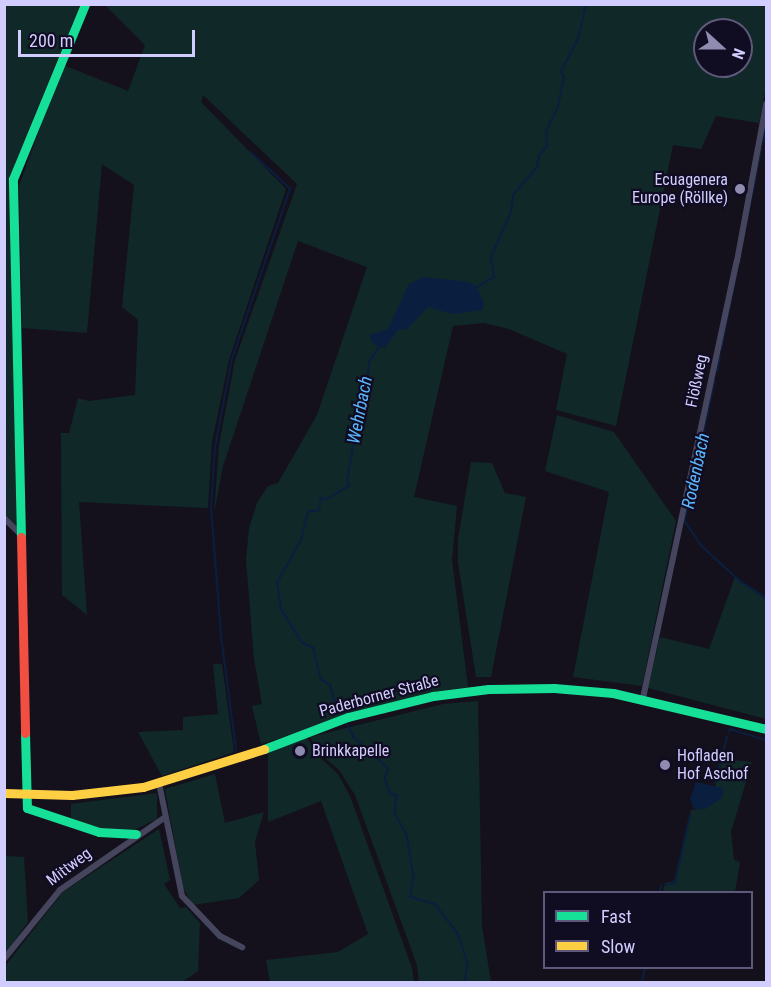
<!DOCTYPE html>
<meta charset="utf-8">
<style>
body{margin:0}
#map{position:relative;width:771px;height:987px;overflow:hidden;background:#14111d;font-family:"Roboto Condensed",sans-serif}
div>[style]{position:absolute}
[style*='--x']{left:calc(var(--x)*1px);top:calc(var(--y)*1px);width:calc(var(--w)*1px);rotate:calc(var(--a)*1deg)}
.green>*{inset:0;background:#102828}
.water>*{inset:0;background:#0a1f40}
.stream>*{height:1.5px;margin:-0.75px;padding:0 0.75px;transform-origin:0.75px;border-radius:0.75px;background:#0a1f40}
.street>*{height:6px;margin:-3px;padding:0 3px;transform-origin:3px;border-radius:3px;background:#46455e}
.fast>*{height:9px;margin:-4.5px;padding:0 4.5px;transform-origin:4.5px;border-radius:4.5px;background:#16e098}
.slow>*{height:9px;margin:-4.5px;padding:0 4.5px;transform-origin:4.5px;border-radius:4.5px;background:#ffcf43}
.jam>*{height:9px;margin:-4.5px;padding:0 4.5px;transform-origin:4.5px;border-radius:4.5px;background:#f24e42}
.dots>*{width:16px;height:16px;translate:-50% -50%;box-sizing:border-box;border:3px solid #100c22;border-radius:50%}
span{translate:-50% -50%;white-space:nowrap;text-align:center;line-height:1.15;-webkit-text-stroke:4.5px #100c22;paint-order:stroke}
.poi-label{font-size:16px;color:#d2cdff}
.right{translate:-100% -50%;text-align:right}
.left{translate:0 -50%;text-align:left}
.street-label{font-size:16px;color:#d2cdff}
.water-label{font-size:18px;color:#5bb7ff;font-style:italic}
.frame{position:absolute;inset:0;border:6px solid #d2cdff;pointer-events:none}
.legend{position:absolute;left:543px;top:891px;width:210px;height:78px;box-sizing:border-box;background:#100c22;border:2px solid #5e597a;margin:0;padding:8px 10px;list-style:none;font-size:18px;color:#d2cdff}
.legend li{display:flex;align-items:center;gap:12px;height:30px}
.legend b{width:30px;border:2px solid #5e597a}
.north{position:absolute;left:693px;top:18px;width:60px;height:60px;box-sizing:border-box;background:#100c22;border:2px solid #5e597a;border-radius:50%;rotate:111deg;font-size:16px;font-weight:700;line-height:24px;text-align:center;color:#d2cdff}
.north::after{content:'';display:block;margin:auto;width:21px;height:27px;background:#908bb0;clip-path:polygon(50% 0,100% 100%,50% 72%,0 100%)}
.scale{position:absolute;left:18px;top:30px;width:177px;height:27px;box-sizing:border-box;border:3px solid #d2cdff;border-top:0;padding-left:8px;font-size:18px;line-height:21px;white-space:nowrap;color:#d2cdff;-webkit-text-stroke:4px #100c22;paint-order:stroke}
</style>
<div id="map">
<div class="green">
<div style="clip-path:polygon(5px 5px,80px 5px,15px 163px,18px 527px,14px 528px,5px 515px)"></div>
<div style="clip-path:polygon(evenodd,105px 5px,766px 5px,766px 87px,759px 123px,716px 116px,701px 149px,673px 145px,616px 426px,556px 410px,567px 354px,509px 329px,484px 323px,453px 326px,414px 497px,457px 506px,452px 560px,468px 687px,426px 693px,261px 744px,252px 706px,262px 704px,254px 659px,246px 560px,249px 528px,257px 503px,268px 486px,278px 483px,317px 415px,367px 267px,298px 241px,223px 466px,214px 514px,219px 445px,235px 360px,297px 184px,203px 95px,201px 102px,286px 189px,229px 360px,212px 442px,208px 508px,79px 502px,87px 615px,62px 595px,61px 433px,69px 433px,78px 398px,89px 401px,135px 395px,138px 320px,122px 307px,134px 185px,102px 164px,87px 333px,22px 328px,19px 186px,63px 65px,128px 91px,145px 45px,105px 5px,705px 30px,741px 30px,741px 66px,705px 66px,705px 30px)"></div>
<div style="clip-path:polygon(557px 415px,614px 432px,676px 521px,642px 686px,573px 677px,609px 492px,545px 471px)"></div>
<div style="clip-path:polygon(471px 462px,492px 463px,505px 493px,526px 497px,491px 677px,476px 677px,458px 563px,458px 539px)"></div>
<div style="clip-path:polygon(735px 577px,766px 600px,766px 719px,648px 688px,660px 637px,709px 649px)"></div>
<div style="clip-path:polygon(213px 664px,222px 664px,234px 752px,162px 776px,138px 732px,183px 730px,183px 717px,218px 714px)"></div>
<div style="clip-path:polygon(478px 701px,482px 926px,491px 982px,419px 982px,417px 965px,355px 795px,339px 770px,318px 752px,310px 737px,443px 704px)"></div>
<div style="clip-path:polygon(307px 737px,316px 754px,338px 774px,350px 796px,412px 968px,414px 982px,270px 982px,266px 960px,338px 952px,368px 934px,321px 801px,268px 822px,268px 753px)"></div>
<div style="clip-path:polygon(723px 759px,752px 762px,731px 832px,734px 860px,740px 862px,735px 892px,663px 892px,665px 883px,674px 881px,691px 810px,705px 809px,720px 787px,715px 787px)"></div>
<div style="clip-path:polygon(215px 774px,225px 823px,264px 812px,255px 842px,259px 880px,239px 898px,193px 905px,183px 888px,165px 789px)"></div>
<div style="clip-path:polygon(157px 793px,157px 819px,134px 830px,111px 831px,71px 820px,71px 804px)"></div>
<div style="clip-path:polygon(159px 829px,170px 880px,164px 884px,180px 908px,186px 907px,200px 923px,198px 971px,182px 982px,5px 982px,5px 966px,63px 892px)"></div>
<div style="clip-path:polygon(5px 856px,24px 857px,28px 922px,5px 954px)"></div>
</div>
<div class="water">
<div style="clip-path:polygon(424px 277px,469px 282px,477px 287px,484px 304px,482px 310px,453px 314px,428px 307px,406px 330px,399px 329px,385px 348px,373px 344px,370px 335px,388px 329px,409px 284px)"></div>
<div style="clip-path:polygon(696px 782px,723px 788px,722px 798px,705px 809px,694px 809px,690px 799px)"></div>
</div>
<div class="stream">
<div style="--x:763;--y:142;--w:20;--a:-81"></div>
<div style="--x:477;--y:287;--w:20;--a:-30"></div>
<div style="--x:494;--y:277;--w:20;--a:-99"></div>
<div style="--x:491;--y:257;--w:49;--a:-66"></div>
<div style="--x:511;--y:212;--w:17;--a:-83"></div>
<div style="--x:513;--y:195;--w:37;--a:-49"></div>
<div style="--x:537;--y:167;--w:11;--a:-80"></div>
<div style="--x:539;--y:156;--w:13;--a:-51"></div>
<div style="--x:547;--y:146;--w:14;--a:-94"></div>
<div style="--x:546;--y:132;--w:29;--a:-65"></div>
<div style="--x:558;--y:106;--w:30;--a:-78"></div>
<div style="--x:564;--y:77;--w:6;--a:-121"></div>
<div style="--x:561;--y:72;--w:37;--a:-63"></div>
<div style="--x:578;--y:39;--w:36;--a:-77"></div>
<div style="--x:721;--y:350;--w:205;--a:-78.7"></div>
<div style="--x:717;--y:372;--w:17;--a:-80"></div>
<div style="--x:715;--y:381;--w:143;--a:102.1"></div>
<div style="--x:685;--y:521;--w:30;--a:56"></div>
<div style="--x:702;--y:546;--w:52;--a:42.6"></div>
<div style="--x:740;--y:581;--w:31;--a:33"></div>
<div style="--x:344;--y:716;--w:18;--a:-124"></div>
<div style="--x:334;--y:701;--w:16;--a:-104"></div>
<div style="--x:330;--y:685;--w:10;--a:-151"></div>
<div style="--x:321;--y:680;--w:33;--a:-104"></div>
<div style="--x:313;--y:648;--w:12;--a:-156"></div>
<div style="--x:302;--y:643;--w:39;--a:-122"></div>
<div style="--x:281;--y:610;--w:27;--a:-98"></div>
<div style="--x:277;--y:583;--w:49;--a:-60.8"></div>
<div style="--x:301;--y:540;--w:29;--a:-76"></div>
<div style="--x:308;--y:512;--w:11;--a:-10"></div>
<div style="--x:319;--y:510;--w:12;--a:-81"></div>
<div style="--x:321;--y:498;--w:6;--a:9"></div>
<div style="--x:327;--y:499;--w:26;--a:-31"></div>
<div style="--x:349;--y:486;--w:6;--a:-108"></div>
<div style="--x:347;--y:480;--w:56;--a:-79.7"></div>
<div style="--x:357;--y:425;--w:8;--a:-104"></div>
<div style="--x:355;--y:417;--w:17;--a:-54"></div>
<div style="--x:365;--y:403;--w:41;--a:-84.4"></div>
<div style="--x:369;--y:362;--w:19;--a:-55"></div>
<div style="--x:347;--y:723;--w:16;--a:63"></div>
<div style="--x:354;--y:737;--w:47;--a:42.4"></div>
<div style="--x:389;--y:769;--w:11;--a:112"></div>
<div style="--x:385;--y:779;--w:16;--a:68"></div>
<div style="--x:391;--y:794;--w:6;--a:9"></div>
<div style="--x:397;--y:795;--w:18;--a:96"></div>
<div style="--x:395;--y:813;--w:25;--a:61"></div>
<div style="--x:407;--y:835;--w:43;--a:80.5"></div>
<div style="--x:414;--y:877;--w:20;--a:99"></div>
<div style="--x:411;--y:897;--w:25;--a:16"></div>
<div style="--x:435;--y:904;--w:37;--a:52"></div>
<div style="--x:458;--y:933;--w:33;--a:72"></div>
<div style="--x:468;--y:964;--w:18;--a:99"></div>
<div style="--x:729;--y:732;--w:3;--a:-72"></div>
<div style="--x:730;--y:729;--w:38;--a:17"></div>
<div style="--x:236;--y:751;--w:117;--a:-97.4"></div>
<div style="--x:221;--y:635;--w:126;--a:-94.5"></div>
<div style="--x:211;--y:509;--w:62;--a:-86.3"></div>
<div style="--x:215;--y:447;--w:90;--a:-79.1"></div>
<div style="--x:232;--y:359;--w:180;--a:-71.2"></div>
<div style="--x:290;--y:189;--w:53;--a:-137.3"></div>
<div style="--x:715;--y:783;--w:48;--a:-75.4"></div>
<div style="--x:666;--y:885;--w:9;--a:-13"></div>
<div style="--x:675;--y:883;--w:69;--a:-77.4"></div>
<div style="--x:660;--y:892;--w:6;--a:-81"></div>
<div style="--x:642;--y:982;--w:14;--a:-78"></div>
</div>
<div class="street">
<div style="--x:4;--y:518;--w:24;--a:45"></div>
<div style="--x:643;--y:698;--w:447;--a:-77.9"></div>
<div style="--x:737;--y:261;--w:160;--a:-79.5"></div>
<div style="--x:159;--y:783;--w:115;--a:78.5"></div>
<div style="--x:182;--y:896;--w:55;--a:46.5"></div>
<div style="--x:220;--y:936;--w:25;--a:27"></div>
<div style="--x:4;--y:959;--w:89;--a:-50.9"></div>
<div style="--x:60;--y:890;--w:126;--a:-34.7"></div>
</div>
<div class="fast">
<div style="--x:21;--y:537;--w:358;--a:-91.3"></div>
<div style="--x:13;--y:179;--w:189;--a:-67.6"></div>
<div style="--x:25;--y:733;--w:75;--a:88.5"></div>
<div style="--x:27;--y:808;--w:76;--a:18.4"></div>
<div style="--x:99;--y:832;--w:37;--a:3"></div>
<div style="--x:264;--y:749;--w:90;--a:-20.9"></div>
<div style="--x:348;--y:717;--w:88;--a:-13.9"></div>
<div style="--x:433;--y:696;--w:56;--a:-7.1"></div>
<div style="--x:489;--y:689;--w:65;--a:-0.9"></div>
<div style="--x:554;--y:688;--w:59;--a:4.8"></div>
<div style="--x:613;--y:693;--w:157;--a:13.2"></div>
</div>
<div class="slow">
<div style="--x:4;--y:793;--w:68;--a:1.7"></div>
<div style="--x:72;--y:795;--w:71;--a:-6.4"></div>
<div style="--x:143;--y:787;--w:127;--a:-17.4"></div>
</div>
<div class="jam">
<div style="--x:21;--y:537;--w:196;--a:88.8"></div>
</div>
<div class="dots">
<div style="left:740px;top:189px;background:#908bb0"></div>
<div style="left:300px;top:751px;background:#908bb0"></div>
<div style="left:665px;top:765px;background:#908bb0"></div>
</div>
<div class="poi-label">
<span class="right" style="left:728px;top:189px">Ecuagenera<br>Europe (Röllke)</span>
<span class="left" style="left:312px;top:751px">Brinkkapelle</span>
<span class="left" style="left:677px;top:765px">Hofladen<br>Hof Aschof</span>
</div>
<div class="street-label">
<span style="left:697px;top:381px;rotate:-78deg">Flößweg</span>
<span style="left:379px;top:696px;rotate:-15deg">Paderborner Straße</span>
<span style="left:69px;top:867px;rotate:-37deg">Mittweg</span>
</div>
<div class="water-label">
<span style="left:360px;top:410px;rotate:-79deg">Wehrbach</span>
<span style="left:696px;top:471px;rotate:-78deg">Rodenbach</span>
</div>
<div class="frame"></div>
<ul class="legend">
<li><b style="height:8px;background:#16e098"></b>Fast</li>
<li><b style="height:8px;background:#ffcf43"></b>Slow</li>
</ul>
<div class="north">N</div>
<div class="scale">200 m</div>
</div>
